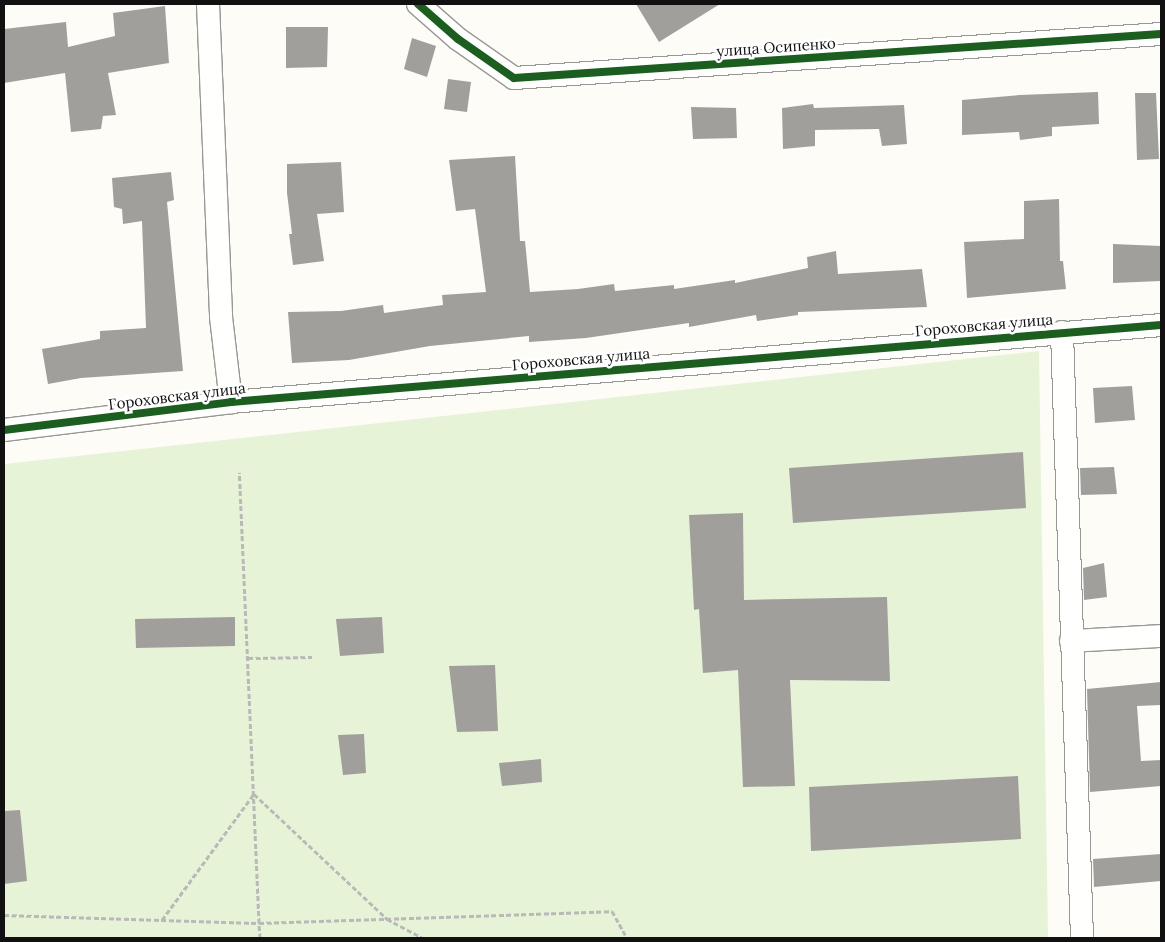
<!DOCTYPE html>
<meta charset="utf-8">
<style>
body{margin:0}
#map{position:relative;width:1165px;height:942px;overflow:hidden;background:#fdfcf7;font-family:Lora,serif}
div>[style]{position:absolute}
[style*='--x']{left:calc(var(--x)*1px);top:calc(var(--y)*1px);width:calc(var(--w)*1px);rotate:calc(var(--a)*1deg)}
.green>*{inset:0;background:#e7f3d7}
.building>*{inset:0;background:#a19f9c}
.path>*{height:3px;margin-top:-1.5px;transform-origin:0;background:repeating-linear-gradient(90deg,#b9b9b8 0 5px,transparent 0 7.5px)}
.roads{filter:drop-shadow(1px 0 #979795) drop-shadow(-1px 0 #979795) drop-shadow(0 1px #979795) drop-shadow(0 -1px #979795)}
.street>*{height:22px;margin:-11px;padding:0 11px;transform-origin:11px;border-radius:11px;background:#fffffe}
.cycleway>*{height:8px;margin:-4px;padding:0 4px;transform-origin:4px;border-radius:4px;background:#1b5e20}
span{translate:-50% -50%;white-space:nowrap;text-align:center;line-height:1.15;-webkit-text-stroke:5px #fff;paint-order:stroke}
.street-label{font-size:15px;color:#111}
.frame{position:absolute;inset:0;border:5px solid #111;pointer-events:none}
</style>
<div id="map">
<div class="green">
<div style="clip-path:polygon(1039px 351px,1048px 938px,4px 938px,4px 464px)"></div>
</div>
<div class="building">
<div style="clip-path:polygon(636px 4px,720px 4px,659px 42px)"></div>
<div style="clip-path:polygon(165px 6px,169px 63px,108px 73px,116px 115px,103px 116px,101px 129px,71px 132px,65px 73px,4px 83px,4px 29px,66px 22px,68px 47px,115px 36px,113px 13px)"></div>
<div style="clip-path:polygon(286px 27px,328px 27px,327px 67px,286px 68px)"></div>
<div style="clip-path:polygon(412px 38px,436px 46px,427px 77px,404px 69px)"></div>
<div style="clip-path:polygon(448px 79px,471px 82px,467px 112px,444px 109px)"></div>
<div style="clip-path:polygon(1098px 92px,1099px 124px,1052px 127px,1052px 136px,1020px 140px,1019px 132px,962px 135px,962px 100px,1020px 95px)"></div>
<div style="clip-path:polygon(1135px 93px,1156px 93px,1159px 159px,1137px 160px)"></div>
<div style="clip-path:polygon(813px 104px,814px 108px,904px 105px,907px 144px,882px 146px,879px 129px,815px 130px,815px 146px,783px 149px,782px 108px)"></div>
<div style="clip-path:polygon(691px 107px,736px 108px,737px 138px,693px 139px)"></div>
<div style="clip-path:polygon(515px 156px,520px 241px,525px 241px,530px 292px,578px 289px,614px 284px,615px 291px,674px 285px,674px 289px,735px 280px,735px 283px,808px 268px,807px 257px,836px 251px,838px 274px,922px 269px,927px 307px,798px 312px,798px 315px,757px 321px,756px 315px,689px 327px,689px 323px,586px 338px,529px 342px,529px 336px,430px 346px,349px 360px,292px 363px,288px 312px,341px 311px,383px 305px,384px 313px,443px 305px,442px 295px,486px 292px,475px 209px,456px 211px,449px 160px)"></div>
<div style="clip-path:polygon(341px 162px,344px 212px,317px 214px,324px 261px,293px 265px,289px 234px,292px 234px,287px 193px,287px 164px)"></div>
<div style="clip-path:polygon(171px 172px,174px 200px,167px 202px,183px 371px,81px 378px,48px 384px,42px 349px,100px 339px,100px 331px,146px 328px,142px 221px,123px 224px,122px 209px,114px 207px,112px 178px)"></div>
<div style="clip-path:polygon(1059px 199px,1060px 261px,1063px 261px,1066px 289px,967px 298px,964px 242px,1024px 239px,1024px 201px)"></div>
<div style="clip-path:polygon(1113px 244px,1161px 246px,1161px 281px,1113px 283px)"></div>
<div style="clip-path:polygon(1132px 386px,1135px 420px,1095px 423px,1093px 388px)"></div>
<div style="clip-path:polygon(1023px 452px,1026px 508px,793px 523px,789px 468px)"></div>
<div style="clip-path:polygon(1114px 467px,1117px 494px,1081px 495px,1080px 468px)"></div>
<div style="clip-path:polygon(743px 513px,744px 600px,887px 597px,890px 681px,790px 680px,795px 786px,743px 787px,738px 670px,703px 673px,699px 609px,694px 610px,689px 515px)"></div>
<div style="clip-path:polygon(1104px 563px,1107px 597px,1084px 600px,1083px 568px)"></div>
<div style="clip-path:polygon(235px 617px,235px 646px,136px 648px,135px 619px)"></div>
<div style="clip-path:polygon(382px 617px,384px 653px,340px 656px,336px 619px)"></div>
<div style="clip-path:polygon(495px 665px,498px 731px,457px 732px,449px 666px)"></div>
<div style="clip-path:polygon(1161px 682px,1161px 705px,1137px 706px,1141px 761px,1161px 760px,1161px 786px,1090px 792px,1087px 689px)"></div>
<div style="clip-path:polygon(364px 734px,366px 773px,343px 775px,338px 735px)"></div>
<div style="clip-path:polygon(541px 759px,542px 782px,502px 786px,499px 763px)"></div>
<div style="clip-path:polygon(1018px 776px,1021px 839px,811px 851px,809px 787px)"></div>
<div style="clip-path:polygon(20px 810px,27px 881px,4px 884px,4px 811px)"></div>
<div style="clip-path:polygon(1161px 854px,1161px 881px,1094px 887px,1093px 859px)"></div>
</div>
<div class="path">
<div style="--x:248;--y:658;--w:64;--a:-0.9"></div>
<div style="--x:4;--y:915;--w:255;--a:1.8"></div>
<div style="--x:259;--y:923;--w:451;--a:-92.5"></div>
<div style="--x:162;--y:920;--w:156;--a:-53.9"></div>
<div style="--x:254;--y:794;--w:183;--a:43.2"></div>
<div style="--x:387;--y:919;--w:40;--a:28"></div>
<div style="--x:260;--y:938;--w:15;--a:-94"></div>
<div style="--x:259;--y:923;--w:353;--a:-1.9"></div>
<div style="--x:612;--y:911;--w:31;--a:61"></div>
</div>
<div class="roads">
<div class="street">
<div style="--x:208;--y:4;--w:313;--a:87.6"></div>
<div style="--x:221;--y:317;--w:86;--a:83.3"></div>
<div style="--x:418;--y:4;--w:53;--a:41.2"></div>
<div style="--x:458;--y:39;--w:68;--a:34.9"></div>
<div style="--x:514;--y:78;--w:648;--a:-3.89"></div>
<div style="--x:1062;--y:332;--w:606;--a:88.11"></div>
<div style="--x:4;--y:430;--w:229;--a:-7"></div>
<div style="--x:231;--y:402;--w:933;--a:-4.73"></div>
<div style="--x:1071;--y:641;--w:90;--a:-3.2"></div>
</div>
</div>
<div class="cycleway">
<div style="--x:418;--y:4;--w:53;--a:41.2"></div>
<div style="--x:458;--y:39;--w:68;--a:34.9"></div>
<div style="--x:514;--y:78;--w:648;--a:-3.89"></div>
<div style="--x:4;--y:430;--w:229;--a:-7"></div>
<div style="--x:231;--y:402;--w:933;--a:-4.73"></div>
</div>
<div class="street-label">
<span style="left:776px;top:47px;rotate:-4deg">улица Осипенко</span>
<span style="left:984px;top:325px;rotate:-5deg">Гороховская улица</span>
<span style="left:581px;top:359px;rotate:-5deg">Гороховская улица</span>
<span style="left:177px;top:396px;rotate:-7deg">Гороховская улица</span>
</div>
<div class="frame"></div>
</div>
